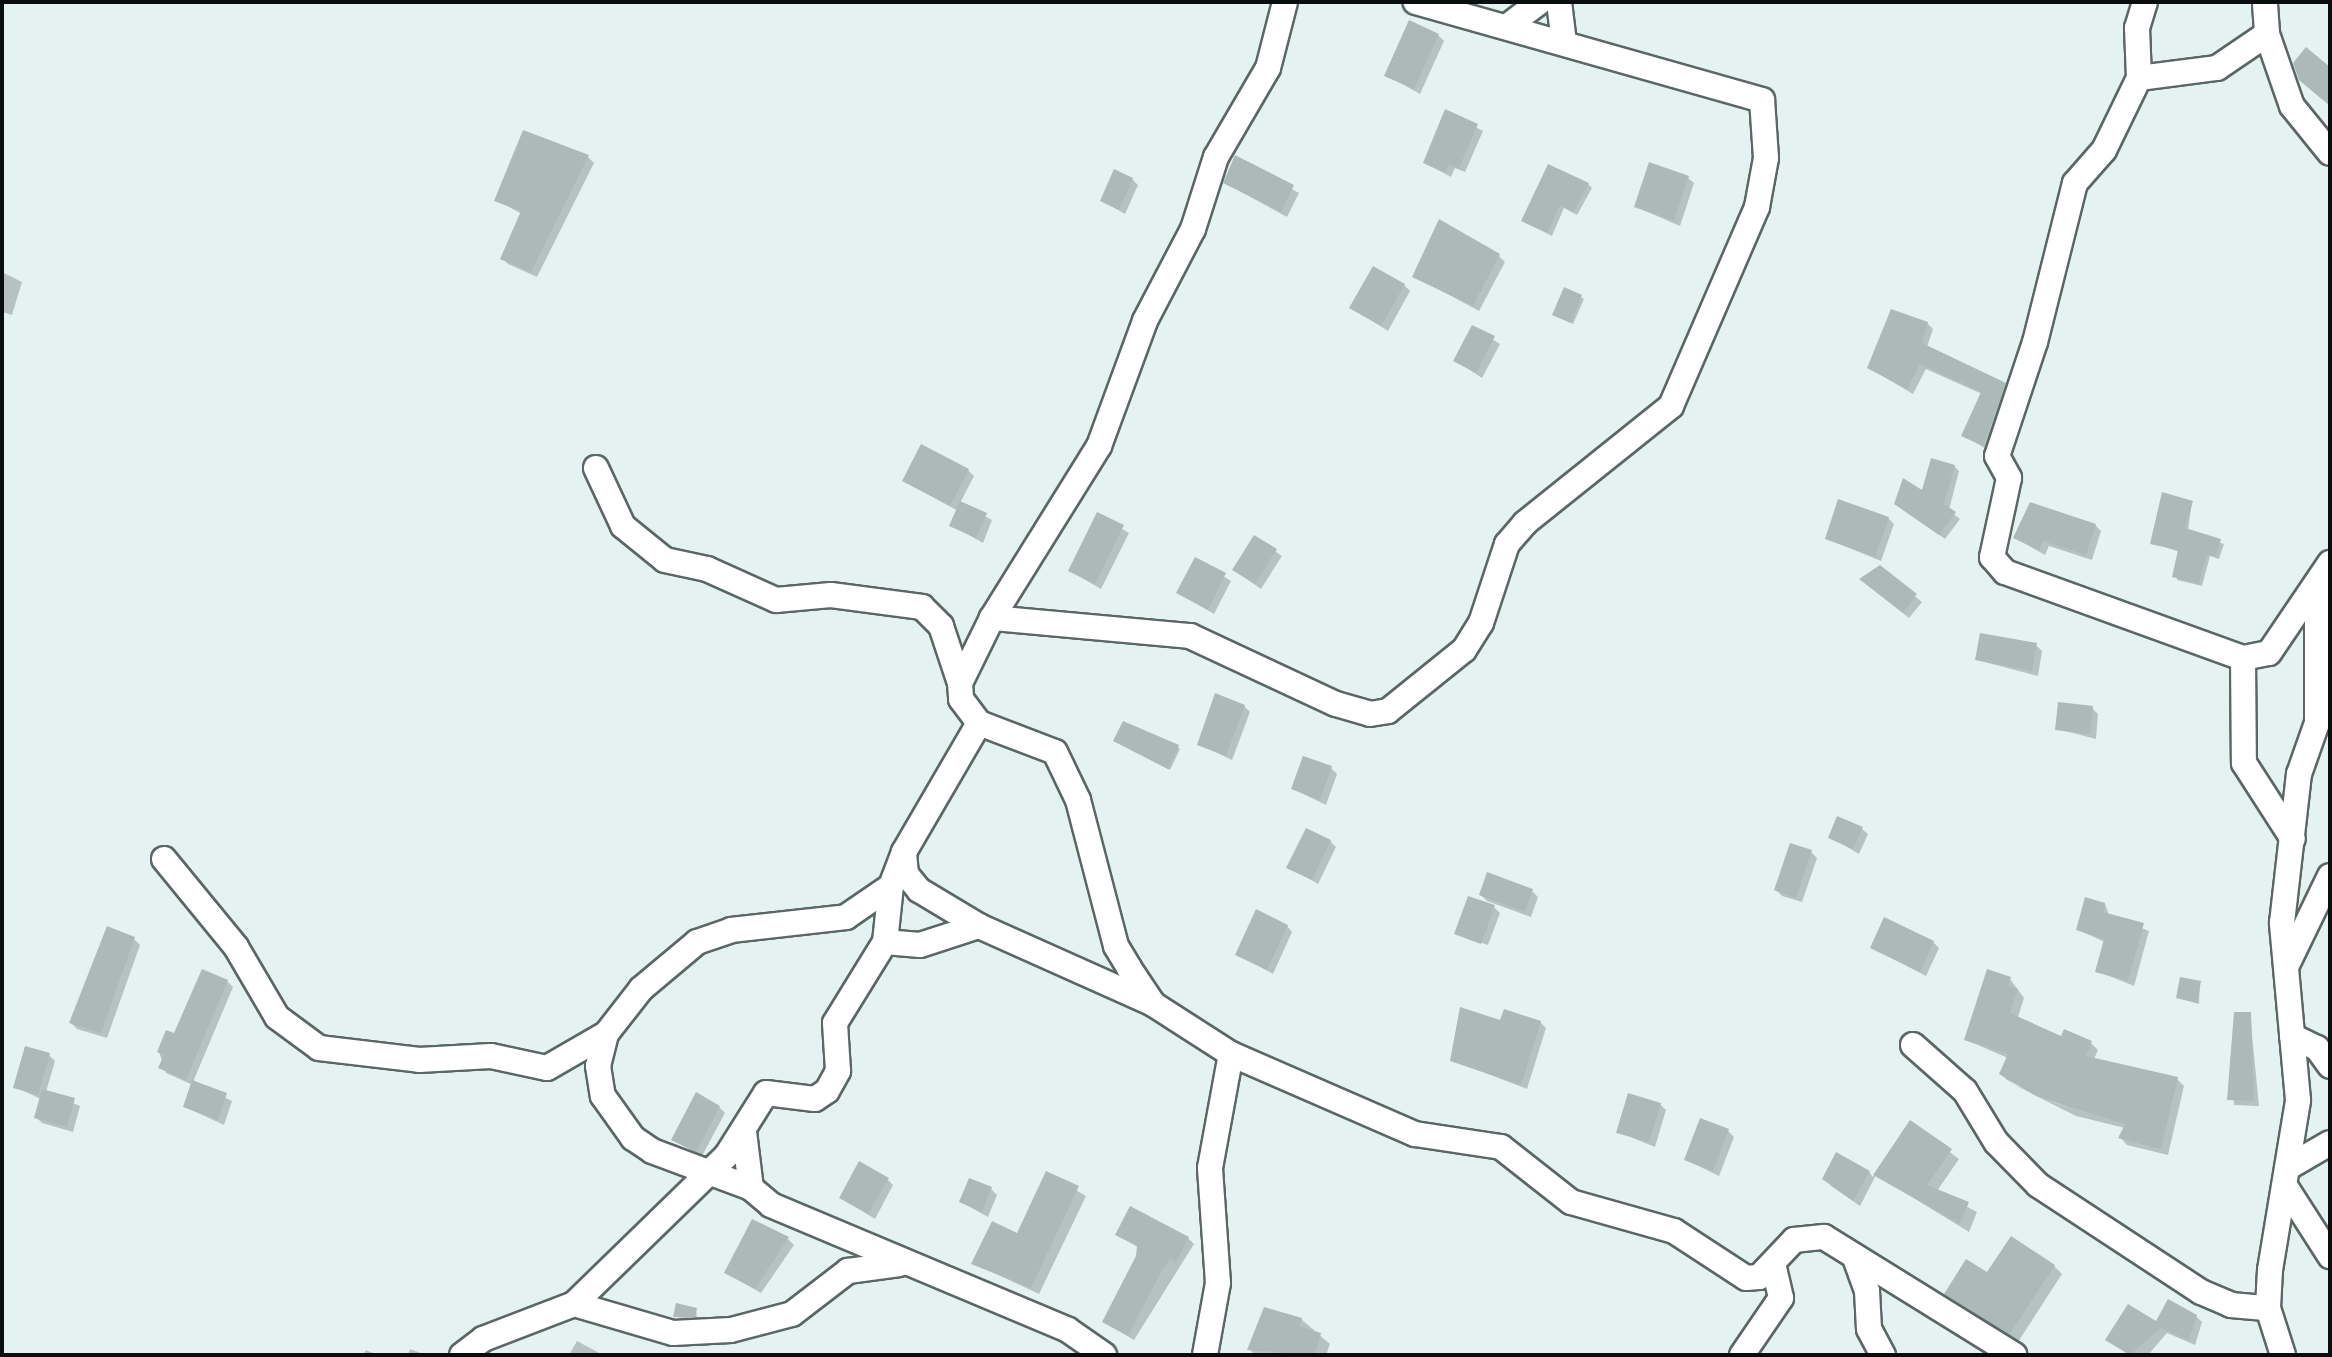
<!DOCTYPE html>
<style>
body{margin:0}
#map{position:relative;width:2332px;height:1357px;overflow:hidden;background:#e4f3f1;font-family:Arial,sans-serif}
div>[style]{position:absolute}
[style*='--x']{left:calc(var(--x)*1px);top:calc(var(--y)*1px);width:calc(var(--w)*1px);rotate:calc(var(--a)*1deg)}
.shadow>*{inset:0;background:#0003}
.building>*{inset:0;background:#abbab8}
.roads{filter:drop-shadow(2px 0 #5a6765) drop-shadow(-2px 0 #5a6765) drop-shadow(0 2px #5a6765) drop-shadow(0 -2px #5a6765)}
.street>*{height:24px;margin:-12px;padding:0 12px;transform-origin:12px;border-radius:12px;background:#fff}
span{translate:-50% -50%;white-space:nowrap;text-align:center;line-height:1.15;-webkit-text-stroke:7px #fff;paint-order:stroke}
.frame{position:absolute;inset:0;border:4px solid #080d0d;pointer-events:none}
</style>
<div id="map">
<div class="shadow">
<div style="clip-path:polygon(1438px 35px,1444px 41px,1420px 94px,1386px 75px)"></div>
<div style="clip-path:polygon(1446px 112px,1483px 131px,1465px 172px,1455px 168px,1451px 177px,1425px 163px)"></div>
<div style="clip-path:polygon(588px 157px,594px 163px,537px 277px,508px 264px,502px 258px,522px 214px,496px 200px)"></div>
<div style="clip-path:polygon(1236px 158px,1299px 193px,1287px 217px,1225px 183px)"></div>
<div style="clip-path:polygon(1688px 178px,1694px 183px,1680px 226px,1636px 207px)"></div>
<div style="clip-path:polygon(1132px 179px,1138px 185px,1125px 214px,1102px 201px)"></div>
<div style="clip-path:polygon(1588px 184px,1592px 188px,1577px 215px,1564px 208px,1552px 236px,1523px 221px)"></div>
<div style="clip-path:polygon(1499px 256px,1505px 262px,1479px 311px,1414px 276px)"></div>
<div style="clip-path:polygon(2px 272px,22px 282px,12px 315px,2px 312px)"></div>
<div style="clip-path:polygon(1404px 285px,1410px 291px,1388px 331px,1352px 308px)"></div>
<div style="clip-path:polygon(1565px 289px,1584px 299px,1573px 324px,1554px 315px)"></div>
<div style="clip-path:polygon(1927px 323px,1933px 329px,1927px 347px,2010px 390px,1988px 450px,1963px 435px,1982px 394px,1926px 369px,1913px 394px,1869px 368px)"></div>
<div style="clip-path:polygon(1473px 327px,1500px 344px,1482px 378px,1455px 360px)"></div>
<div style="clip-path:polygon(1954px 466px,1959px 471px,1949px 510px,1960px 519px,1945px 539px,1896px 504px,1923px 493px)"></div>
<div style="clip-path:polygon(968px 470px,974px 476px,960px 503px,992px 520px,983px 543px,951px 525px,958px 511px,904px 481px)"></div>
<div style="clip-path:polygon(2192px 502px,2188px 531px,2224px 544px,2219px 559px,2210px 556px,2202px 586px,2177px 580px,2180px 552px,2152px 543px)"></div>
<div style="clip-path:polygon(1097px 514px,1129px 533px,1101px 589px,1070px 571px)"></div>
<div style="clip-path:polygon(1888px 518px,1894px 524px,1881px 561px,1827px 539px)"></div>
<div style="clip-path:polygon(2095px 525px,2101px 531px,2092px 560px,2049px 546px,2045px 555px,2015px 538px)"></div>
<div style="clip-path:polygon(1255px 537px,1282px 556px,1261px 589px,1234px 570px)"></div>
<div style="clip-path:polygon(1196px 559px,1231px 581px,1214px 614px,1179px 593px)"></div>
<div style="clip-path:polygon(1880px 567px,1922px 602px,1909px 618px,1868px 585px)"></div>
<div style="clip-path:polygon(2036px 645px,2042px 651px,2038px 676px,1977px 660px)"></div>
<div style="clip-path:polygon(1244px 706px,1250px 712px,1232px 760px,1199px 744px)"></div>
<div style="clip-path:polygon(2092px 708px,2098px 714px,2096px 739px,2057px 729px)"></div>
<div style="clip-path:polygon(1118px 743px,1178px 747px,1180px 749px,1170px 770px)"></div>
<div style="clip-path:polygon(1331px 768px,1337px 774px,1326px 805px,1293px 789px)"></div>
<div style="clip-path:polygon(1862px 829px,1868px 834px,1859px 854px,1830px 837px)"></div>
<div style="clip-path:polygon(1330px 841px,1336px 847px,1318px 884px,1289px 867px)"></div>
<div style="clip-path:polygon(1811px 852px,1817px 858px,1802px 902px,1782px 896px,1776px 890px)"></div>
<div style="clip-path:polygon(1488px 875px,1532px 891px,1538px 897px,1531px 917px,1487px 901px,1481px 895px)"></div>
<div style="clip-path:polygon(2105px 904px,2109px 915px,2149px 931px,2134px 986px,2097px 971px,2105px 942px,2078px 930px)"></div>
<div style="clip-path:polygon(1494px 907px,1500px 913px,1488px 945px,1456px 934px)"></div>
<div style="clip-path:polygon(1287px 926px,1292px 932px,1273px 974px,1237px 954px)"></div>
<div style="clip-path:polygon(134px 939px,140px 945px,107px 1038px,77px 1029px,71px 1023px)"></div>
<div style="clip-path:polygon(1933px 942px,1939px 948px,1926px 976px,1872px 948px)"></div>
<div style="clip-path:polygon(2010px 979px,2024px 998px,2018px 1017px,2062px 1039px,2091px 1043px,2098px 1050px,2094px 1059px,2177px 1079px,2184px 1086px,2168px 1155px,2127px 1145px,2120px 1137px,2125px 1128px,2076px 1116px,2009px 1082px,2076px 1112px,2007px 1080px,2001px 1074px,2008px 1058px,1966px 1040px)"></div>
<div style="clip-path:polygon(227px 981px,233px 987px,193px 1082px,232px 1101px,224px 1125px,185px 1107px,193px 1085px,166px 1073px,159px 1052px)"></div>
<div style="clip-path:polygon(2200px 983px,2199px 1004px,2178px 998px)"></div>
<div style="clip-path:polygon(2250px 1014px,2259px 1106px,2234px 1105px,2230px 1058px,2235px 1059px)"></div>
<div style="clip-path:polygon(1501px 1022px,1540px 1022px,1546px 1028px,1527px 1089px,1451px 1060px)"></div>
<div style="clip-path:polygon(49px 1055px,55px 1061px,46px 1092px,80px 1106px,73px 1132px,42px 1123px,36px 1117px,41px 1099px,15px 1087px)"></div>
<div style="clip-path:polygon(1660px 1104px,1666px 1110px,1655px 1147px,1618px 1132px)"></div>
<div style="clip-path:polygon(719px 1107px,725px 1113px,702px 1156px,673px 1140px)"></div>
<div style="clip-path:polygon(1911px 1123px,1959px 1159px,1937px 1191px,1977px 1212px,1969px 1232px,1876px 1175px,1860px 1206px,1830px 1185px,1869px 1172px,1873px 1177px)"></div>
<div style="clip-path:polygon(1728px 1131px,1734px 1137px,1719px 1176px,1686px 1160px)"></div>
<div style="clip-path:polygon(1047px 1173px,1086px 1196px,1039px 1294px,973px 1263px,1018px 1235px)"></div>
<div style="clip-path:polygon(887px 1179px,893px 1185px,875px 1219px,841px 1198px)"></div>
<div style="clip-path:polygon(991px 1189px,997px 1195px,988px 1217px,961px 1202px)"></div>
<div style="clip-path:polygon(1117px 1234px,1188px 1238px,1194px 1244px,1134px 1340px,1104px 1322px,1137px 1256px,1139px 1248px)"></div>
<div style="clip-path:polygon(788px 1239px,794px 1245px,761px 1293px,726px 1273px)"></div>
<div style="clip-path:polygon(2054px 1266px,2062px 1274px,2018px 1342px,1946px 1294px,1987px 1275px)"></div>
<div style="clip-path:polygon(696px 1309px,697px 1319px,675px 1317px)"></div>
<div style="clip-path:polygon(2196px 1316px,2202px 1322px,2195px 1345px,2167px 1333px,2148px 1355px,2129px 1355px,2108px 1340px)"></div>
<div style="clip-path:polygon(1301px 1319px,1330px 1344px,1326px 1355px,1255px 1355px,1249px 1349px)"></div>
<div style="clip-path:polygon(577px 1341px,603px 1355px,569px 1355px)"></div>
<div style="clip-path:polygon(410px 1349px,426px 1355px,408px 1355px)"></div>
<div style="clip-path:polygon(366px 1350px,377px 1355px,363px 1355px)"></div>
</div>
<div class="building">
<div style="clip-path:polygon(1409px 20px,1439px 34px,1414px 89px,1384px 76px)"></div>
<div style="clip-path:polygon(2306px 47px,2330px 67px,2330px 106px,2299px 80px,2293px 63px)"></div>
<div style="clip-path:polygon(1445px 109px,1478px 124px,1459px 168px,1449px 164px,1445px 173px,1423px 163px)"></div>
<div style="clip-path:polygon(523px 130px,589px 155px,531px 272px,500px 259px,521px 211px,494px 201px)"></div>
<div style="clip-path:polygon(1235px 155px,1294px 185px,1281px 212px,1223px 183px)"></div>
<div style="clip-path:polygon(1649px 162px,1689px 176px,1674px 221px,1634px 207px)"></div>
<div style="clip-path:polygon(1548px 164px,1589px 183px,1573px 212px,1560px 205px,1547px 233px,1521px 221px)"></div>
<div style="clip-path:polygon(1114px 169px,1133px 178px,1119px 210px,1100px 201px)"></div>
<div style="clip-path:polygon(1439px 219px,1500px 254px,1473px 306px,1412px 277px)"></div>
<div style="clip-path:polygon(1373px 266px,1405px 284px,1381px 326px,1349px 308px)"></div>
<div style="clip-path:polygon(1564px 287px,1582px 295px,1571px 323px,1552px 315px)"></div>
<div style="clip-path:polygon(1891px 309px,1928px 322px,1922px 343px,2006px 383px,1983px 446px,1961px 436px,1981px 392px,1920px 364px,1907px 389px,1867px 368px)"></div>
<div style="clip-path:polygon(1472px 325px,1495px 336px,1476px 373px,1453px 361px)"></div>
<div style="clip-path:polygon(921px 444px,969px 469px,950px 506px,902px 481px)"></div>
<div style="clip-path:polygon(1931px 458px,1955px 465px,1944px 504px,1956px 512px,1939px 535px,1894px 504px,1903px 478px,1922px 490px)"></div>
<div style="clip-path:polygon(2162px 492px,2193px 501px,2185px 528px,2221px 539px,2216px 557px,2207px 554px,2199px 584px,2172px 577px,2178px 550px,2150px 544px)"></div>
<div style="clip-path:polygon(1838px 499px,1889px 517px,1875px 557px,1825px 539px)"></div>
<div style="clip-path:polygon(960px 501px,987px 513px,976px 538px,949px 526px)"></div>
<div style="clip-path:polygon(2030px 502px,2096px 524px,2086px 555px,2043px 541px,2039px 550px,2013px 538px)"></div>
<div style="clip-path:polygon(1097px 512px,1124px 525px,1095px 584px,1068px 571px)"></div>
<div style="clip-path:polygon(1254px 535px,1277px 549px,1255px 584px,1232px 570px)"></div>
<div style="clip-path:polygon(1195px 557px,1226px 573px,1208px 610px,1176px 593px)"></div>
<div style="clip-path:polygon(1880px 565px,1917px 594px,1903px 613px,1859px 579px)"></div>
<div style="clip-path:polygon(1980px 633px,2037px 643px,2032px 671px,1975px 660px)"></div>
<div style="clip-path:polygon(1215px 693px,1245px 705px,1226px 756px,1197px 745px)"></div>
<div style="clip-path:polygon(2058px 702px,2093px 706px,2090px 734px,2055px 730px)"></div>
<div style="clip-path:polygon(1123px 721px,1179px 745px,1168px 769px,1113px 741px)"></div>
<div style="clip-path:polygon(1303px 756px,1332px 766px,1320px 800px,1291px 789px)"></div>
<div style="clip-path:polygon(1837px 816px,1863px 827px,1853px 849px,1828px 838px)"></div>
<div style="clip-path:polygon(1306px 828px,1331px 840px,1312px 880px,1286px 868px)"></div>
<div style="clip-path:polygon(1790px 843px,1812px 850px,1796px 898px,1774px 890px)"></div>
<div style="clip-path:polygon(1487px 872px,1533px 889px,1525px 912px,1479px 895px)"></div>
<div style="clip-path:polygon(1468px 896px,1495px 905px,1481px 944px,1454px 934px)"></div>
<div style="clip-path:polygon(2085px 897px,2105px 903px,2103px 912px,2144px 923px,2128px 981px,2095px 972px,2104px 939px,2076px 930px)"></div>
<div style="clip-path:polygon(1256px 909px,1288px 925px,1267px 970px,1235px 955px)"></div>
<div style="clip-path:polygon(1884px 917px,1934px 941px,1920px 972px,1870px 948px)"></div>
<div style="clip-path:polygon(107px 926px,135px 937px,101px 1033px,69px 1023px)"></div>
<div style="clip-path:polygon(202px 969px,228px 980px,186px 1080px,158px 1068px,164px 1055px,157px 1052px,166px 1030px,174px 1033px)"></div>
<div style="clip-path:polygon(1987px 969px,2011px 977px,2008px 986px,2018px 989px,2010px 1013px,2061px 1036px,2064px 1029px,2092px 1041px,2086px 1056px,2178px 1077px,2161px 1149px,2118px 1138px,2125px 1124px,2036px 1096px,1999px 1074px,2008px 1054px,1964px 1040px)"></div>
<div style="clip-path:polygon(2180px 977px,2201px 981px,2197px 1003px,2176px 998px)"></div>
<div style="clip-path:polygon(1460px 1007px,1500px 1020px,1504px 1009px,1541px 1021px,1521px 1085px,1450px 1061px)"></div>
<div style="clip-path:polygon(2234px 1012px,2251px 1012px,2254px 1101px,2227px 1100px)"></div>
<div style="clip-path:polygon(25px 1046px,50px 1053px,38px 1095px,13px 1088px)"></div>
<div style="clip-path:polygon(192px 1080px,227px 1093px,218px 1120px,183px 1107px)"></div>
<div style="clip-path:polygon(42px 1089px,75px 1098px,67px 1127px,34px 1118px)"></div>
<div style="clip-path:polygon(696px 1092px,720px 1106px,696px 1152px,671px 1140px)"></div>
<div style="clip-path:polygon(1628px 1093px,1661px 1103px,1649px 1142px,1616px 1133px)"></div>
<div style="clip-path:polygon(1700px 1118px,1729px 1129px,1713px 1171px,1684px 1160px)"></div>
<div style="clip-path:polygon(1910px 1120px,1952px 1149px,1927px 1185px,1969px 1202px,1960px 1224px,1873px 1175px)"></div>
<div style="clip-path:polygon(1836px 1152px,1870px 1171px,1853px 1201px,1822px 1179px)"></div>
<div style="clip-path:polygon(859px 1161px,889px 1178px,868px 1214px,839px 1198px)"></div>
<div style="clip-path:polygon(1046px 1171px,1079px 1186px,1031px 1288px,971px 1264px,992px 1221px,1017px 1233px)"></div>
<div style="clip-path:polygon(969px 1178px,992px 1187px,982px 1212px,959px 1202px)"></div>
<div style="clip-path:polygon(1130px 1206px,1189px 1237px,1176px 1262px,1170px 1259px,1162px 1270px,1128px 1336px,1102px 1322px,1136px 1256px,1137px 1246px,1115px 1235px)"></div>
<div style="clip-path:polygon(752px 1219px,789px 1237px,755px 1289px,724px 1273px)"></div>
<div style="clip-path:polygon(2011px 1236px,2055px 1265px,2009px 1335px,1944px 1294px,1966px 1259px,1987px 1272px)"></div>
<div style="clip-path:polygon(2168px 1299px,2197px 1315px,2189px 1340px,2161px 1328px,2130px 1355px,2105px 1340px,2128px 1304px,2156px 1321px)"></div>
<div style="clip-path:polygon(676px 1303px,697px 1308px,695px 1317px,673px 1317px)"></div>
<div style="clip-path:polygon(1264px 1307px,1302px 1318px,1299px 1326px,1321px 1333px,1315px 1355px,1247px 1350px)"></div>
</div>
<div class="roads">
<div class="street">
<div style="--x:1285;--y:2;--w:68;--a:104.4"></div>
<div style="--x:1268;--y:68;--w:103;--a:120.3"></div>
<div style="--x:1216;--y:157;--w:76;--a:107.7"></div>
<div style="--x:1193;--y:229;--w:104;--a:117.6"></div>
<div style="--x:1145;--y:321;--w:133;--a:110.2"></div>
<div style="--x:1099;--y:446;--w:203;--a:121.9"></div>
<div style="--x:992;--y:618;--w:72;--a:116.2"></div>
<div style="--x:960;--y:683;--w:16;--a:86"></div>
<div style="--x:961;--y:699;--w:30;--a:53"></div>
<div style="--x:979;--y:723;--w:81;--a:20.9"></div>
<div style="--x:1055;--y:752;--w:53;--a:64.4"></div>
<div style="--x:1078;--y:800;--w:151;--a:75.4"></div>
<div style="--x:1116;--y:946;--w:26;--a:59"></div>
<div style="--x:1129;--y:968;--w:43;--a:56.3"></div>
<div style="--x:1153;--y:1004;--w:93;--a:32.7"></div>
<div style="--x:1231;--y:1054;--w:201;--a:23.5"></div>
<div style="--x:1415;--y:1134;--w:87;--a:8.6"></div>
<div style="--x:1501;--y:1147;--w:89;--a:38.2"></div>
<div style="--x:1571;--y:1202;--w:107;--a:15.7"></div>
<div style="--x:1674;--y:1231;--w:86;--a:33.1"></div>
<div style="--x:1746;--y:1278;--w:13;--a:-4"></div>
<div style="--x:1759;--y:1277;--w:51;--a:-46.6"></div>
<div style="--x:1794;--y:1240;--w:30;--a:-6"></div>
<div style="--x:1824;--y:1237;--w:224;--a:31.8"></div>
<div style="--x:1559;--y:2;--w:41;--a:83"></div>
<div style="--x:2145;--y:2;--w:27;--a:107"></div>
<div style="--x:2137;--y:28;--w:50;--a:87.7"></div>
<div style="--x:2139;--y:78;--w:80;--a:115.9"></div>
<div style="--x:2104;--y:150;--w:44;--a:131.3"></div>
<div style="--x:2075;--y:183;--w:164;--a:104.1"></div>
<div style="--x:2035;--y:342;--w:120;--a:108.4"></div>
<div style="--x:1997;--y:456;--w:25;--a:61"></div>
<div style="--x:2009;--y:478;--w:81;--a:102.1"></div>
<div style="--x:1992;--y:557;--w:20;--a:49"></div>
<div style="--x:2005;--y:572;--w:253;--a:19.9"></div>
<div style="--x:2243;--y:658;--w:26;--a:-11"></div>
<div style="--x:2269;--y:653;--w:109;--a:-55.9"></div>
<div style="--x:2265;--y:4;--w:30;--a:86"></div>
<div style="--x:2267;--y:34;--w:76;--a:70.9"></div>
<div style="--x:2292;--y:106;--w:60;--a:51"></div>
<div style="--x:1509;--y:25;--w:38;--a:-37"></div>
<div style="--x:2139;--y:78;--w:79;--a:-7.3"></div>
<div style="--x:2217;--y:68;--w:60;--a:-34.2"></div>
<div style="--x:596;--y:468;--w:64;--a:65"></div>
<div style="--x:623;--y:526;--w:54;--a:39"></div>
<div style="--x:665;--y:560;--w:43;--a:12.1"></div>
<div style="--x:707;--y:569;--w:76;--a:24.2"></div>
<div style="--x:776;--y:600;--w:55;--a:-5.2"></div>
<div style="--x:831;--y:595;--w:92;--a:7.5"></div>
<div style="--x:922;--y:607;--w:27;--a:45"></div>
<div style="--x:941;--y:626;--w:60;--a:71.6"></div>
<div style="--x:992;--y:618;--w:199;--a:5.2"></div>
<div style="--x:1190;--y:636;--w:161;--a:25"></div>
<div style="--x:1336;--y:704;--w:35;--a:16"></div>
<div style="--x:1370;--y:714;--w:18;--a:-9"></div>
<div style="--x:1388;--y:711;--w:97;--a:-38.8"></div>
<div style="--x:1464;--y:650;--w:32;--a:-58"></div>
<div style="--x:1481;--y:623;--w:83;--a:-71.8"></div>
<div style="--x:1507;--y:544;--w:28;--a:-49"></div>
<div style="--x:1525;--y:523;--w:187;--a:-38.7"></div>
<div style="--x:1671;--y:406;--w:217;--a:-66.6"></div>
<div style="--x:1757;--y:207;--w:50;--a:-79.6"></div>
<div style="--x:1766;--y:158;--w:58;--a:-93.9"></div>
<div style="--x:1762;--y:100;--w:360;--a:-164.2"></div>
<div style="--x:2243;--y:658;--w:105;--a:89.5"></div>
<div style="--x:2244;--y:763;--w:90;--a:57.2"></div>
<div style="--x:904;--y:852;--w:22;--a:85"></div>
<div style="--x:906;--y:874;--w:21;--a:51"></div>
<div style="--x:919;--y:890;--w:70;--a:31"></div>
<div style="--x:164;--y:859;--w:114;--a:50.7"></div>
<div style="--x:236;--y:947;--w:81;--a:59.6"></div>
<div style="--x:277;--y:1017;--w:52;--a:36.4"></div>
<div style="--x:319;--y:1048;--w:101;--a:6.8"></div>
<div style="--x:419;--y:1060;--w:72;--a:-3.2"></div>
<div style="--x:491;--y:1056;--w:57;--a:12.1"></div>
<div style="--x:547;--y:1068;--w:68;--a:-30"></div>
<div style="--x:606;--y:1034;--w:57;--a:-52.1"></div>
<div style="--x:641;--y:989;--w:73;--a:-40"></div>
<div style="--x:697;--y:942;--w:36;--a:-19"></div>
<div style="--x:731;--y:930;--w:116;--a:-6.4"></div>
<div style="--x:846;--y:917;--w:55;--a:-34.6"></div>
<div style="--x:885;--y:942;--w:35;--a:5"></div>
<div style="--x:920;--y:945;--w:62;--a:-17.9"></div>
<div style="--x:979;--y:926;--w:191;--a:24.1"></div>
<div style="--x:2286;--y:967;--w:101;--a:-64.2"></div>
<div style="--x:606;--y:1034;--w:33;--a:104"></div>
<div style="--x:598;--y:1066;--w:30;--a:81"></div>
<div style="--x:603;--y:1096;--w:52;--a:54.5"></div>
<div style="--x:633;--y:1138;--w:23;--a:34"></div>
<div style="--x:652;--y:1151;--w:106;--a:20.5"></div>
<div style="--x:751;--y:1188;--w:26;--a:40"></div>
<div style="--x:771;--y:1205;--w:322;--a:22.8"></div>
<div style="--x:1068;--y:1330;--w:44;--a:34.8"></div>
<div style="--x:2292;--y:1036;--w:28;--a:26"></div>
<div style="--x:2317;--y:1048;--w:22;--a:54"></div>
<div style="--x:1913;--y:1045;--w:69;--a:41.5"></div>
<div style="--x:1965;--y:1091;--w:60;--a:58.7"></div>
<div style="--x:1996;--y:1142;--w:60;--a:45.7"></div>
<div style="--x:2038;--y:1185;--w:195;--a:33.3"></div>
<div style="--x:2201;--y:1292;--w:33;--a:23"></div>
<div style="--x:2231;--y:1305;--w:37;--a:5"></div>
<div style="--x:744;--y:1132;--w:56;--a:82.9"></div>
<div style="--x:2292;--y:1165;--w:44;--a:-30.1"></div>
<div style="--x:2287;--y:1189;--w:80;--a:57.3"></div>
<div style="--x:1855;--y:1258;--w:35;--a:70"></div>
<div style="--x:1867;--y:1291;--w:38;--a:87"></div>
<div style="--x:1869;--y:1329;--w:30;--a:62"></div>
<div style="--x:574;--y:1304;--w:103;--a:16.3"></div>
<div style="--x:673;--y:1333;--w:58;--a:-3"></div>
<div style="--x:731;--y:1330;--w:63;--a:-14.7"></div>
<div style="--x:792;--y:1314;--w:71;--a:-37.5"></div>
<div style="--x:848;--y:1271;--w:52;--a:-7.7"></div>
<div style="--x:462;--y:1355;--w:26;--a:-37"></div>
<div style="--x:483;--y:1339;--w:97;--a:-21"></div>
<div style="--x:574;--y:1304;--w:214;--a:-44.2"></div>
<div style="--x:727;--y:1155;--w:73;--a:-57.8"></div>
<div style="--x:766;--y:1093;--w:49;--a:7"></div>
<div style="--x:815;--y:1099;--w:14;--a:-34"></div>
<div style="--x:827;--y:1091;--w:23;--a:-61"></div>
<div style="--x:838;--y:1071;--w:48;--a:-93.6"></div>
<div style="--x:835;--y:1023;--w:95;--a:-58.3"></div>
<div style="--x:885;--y:942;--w:56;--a:-83.9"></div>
<div style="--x:891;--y:886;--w:36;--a:-69"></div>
<div style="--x:904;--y:852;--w:149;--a:-59.8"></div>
<div style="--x:1205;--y:1355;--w:73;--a:-79.8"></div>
<div style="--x:1218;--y:1283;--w:115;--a:-94"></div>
<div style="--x:1210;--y:1168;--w:116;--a:-79.6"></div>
<div style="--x:1742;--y:1355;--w:69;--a:-55.6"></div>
<div style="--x:1781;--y:1298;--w:35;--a:-103"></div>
<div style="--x:2283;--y:1355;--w:49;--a:-107.7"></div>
<div style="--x:2268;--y:1308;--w:38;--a:-87"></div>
<div style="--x:2270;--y:1270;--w:172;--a:-80.6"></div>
<div style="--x:2298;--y:1100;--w:178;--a:-95.2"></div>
<div style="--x:2282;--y:923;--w:150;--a:-83.5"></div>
<div style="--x:2299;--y:774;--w:54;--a:-70.6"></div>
<div style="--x:2317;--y:723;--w:140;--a:-90"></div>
</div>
</div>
<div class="frame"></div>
</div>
